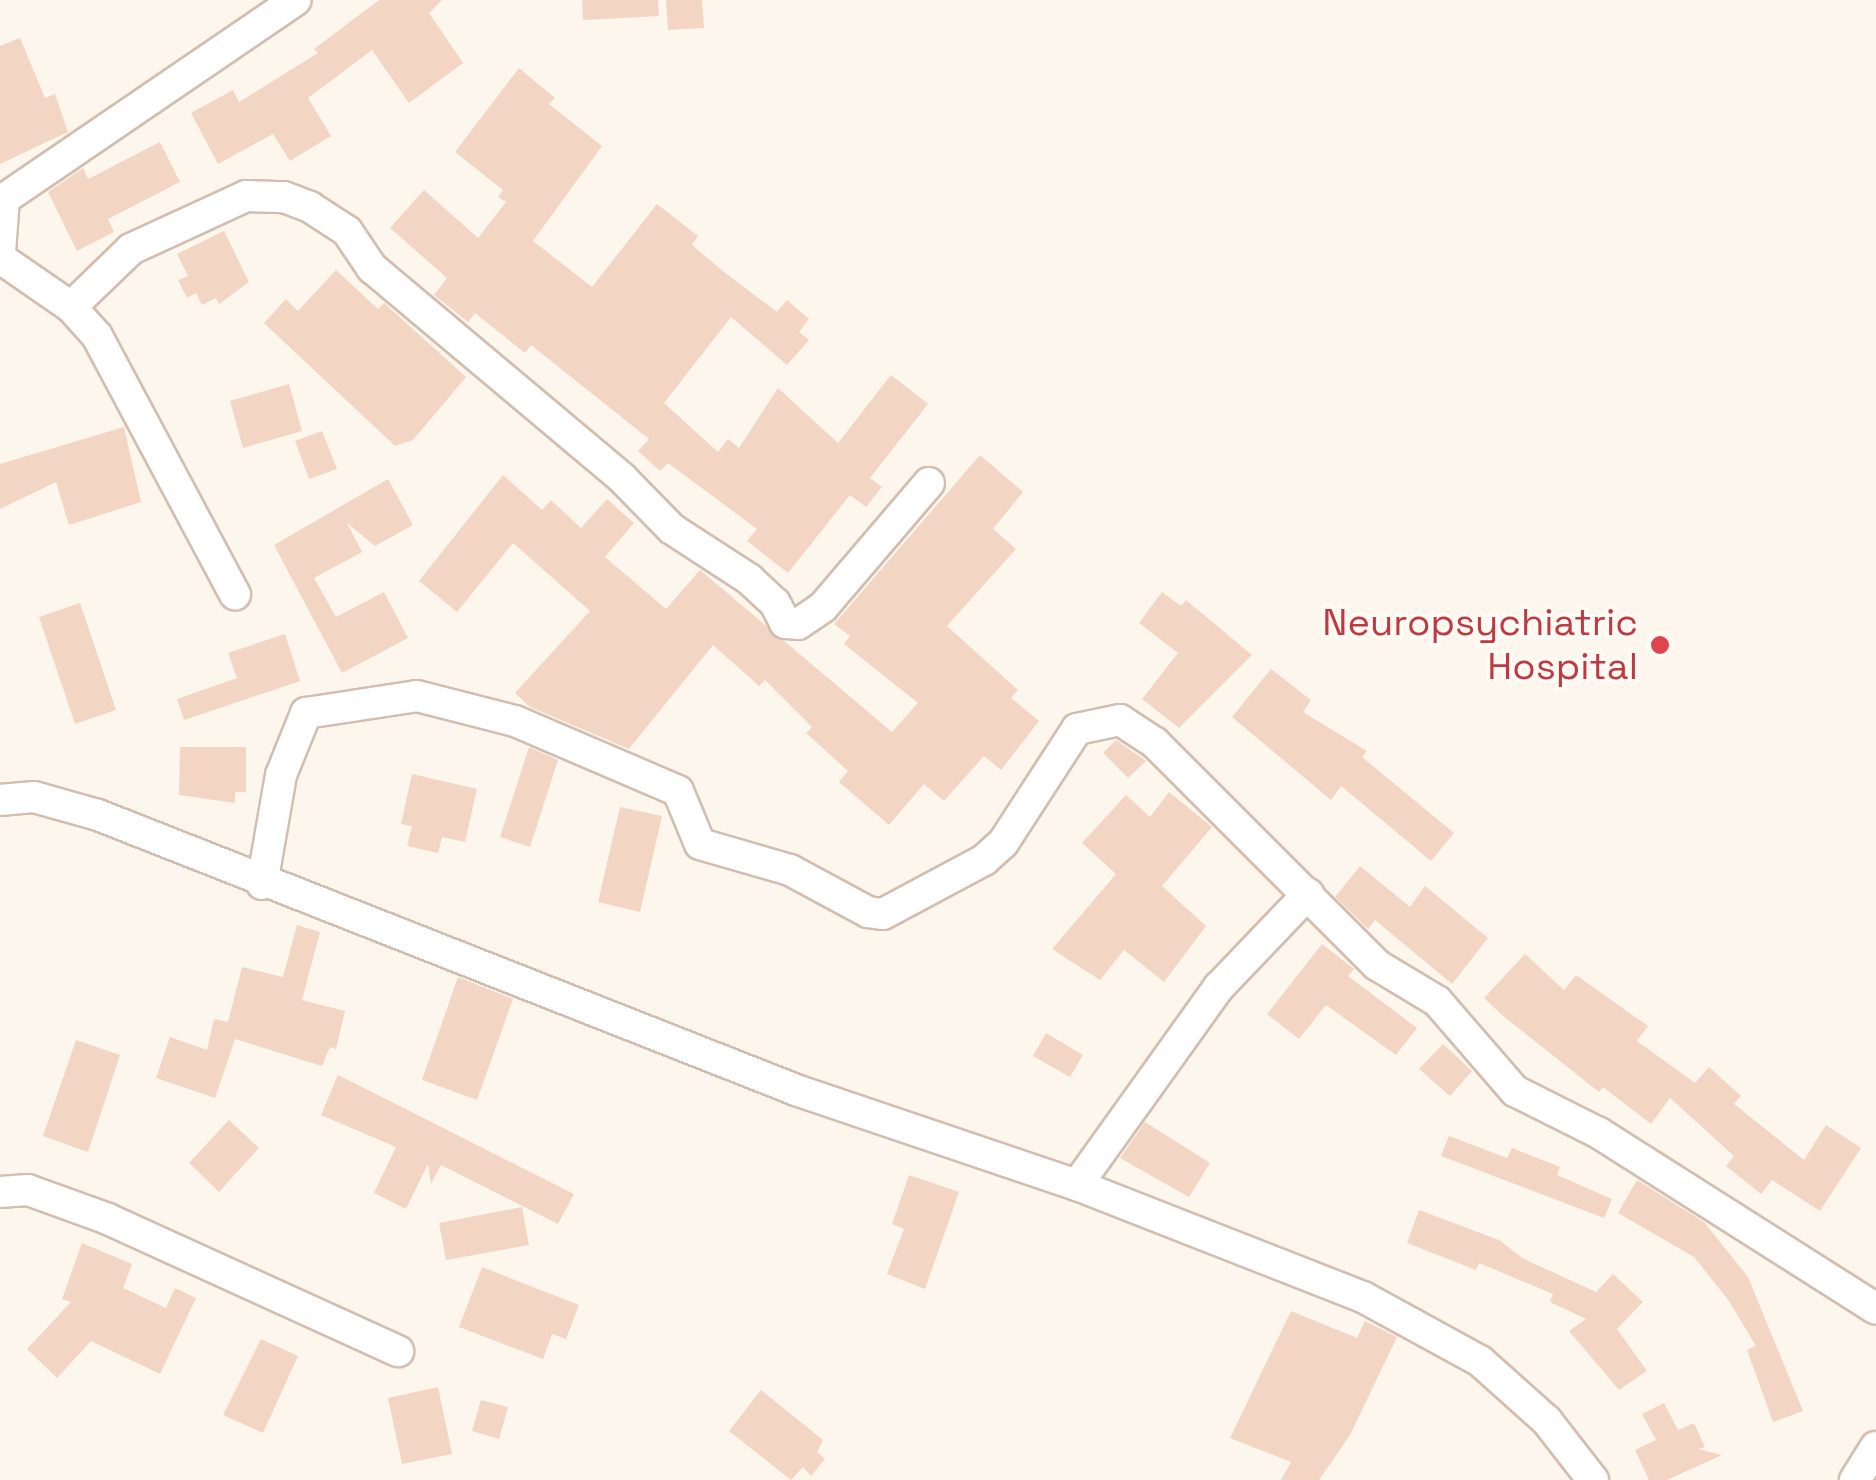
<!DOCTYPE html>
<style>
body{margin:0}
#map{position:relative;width:1876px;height:1480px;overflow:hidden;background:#fdf6ec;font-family:"Space Grotesk",sans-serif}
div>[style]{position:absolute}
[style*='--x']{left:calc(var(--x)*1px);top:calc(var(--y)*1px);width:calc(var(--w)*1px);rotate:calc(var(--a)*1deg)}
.building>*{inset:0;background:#f3d5c3}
.roads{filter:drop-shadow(2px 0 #d1beb0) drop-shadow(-2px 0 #d1beb0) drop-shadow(0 2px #d1beb0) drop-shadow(0 -2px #d1beb0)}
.minor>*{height:30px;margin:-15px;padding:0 15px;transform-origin:15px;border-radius:15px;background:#fff}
.dots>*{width:28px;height:28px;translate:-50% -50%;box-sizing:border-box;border:5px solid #fffaf3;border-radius:50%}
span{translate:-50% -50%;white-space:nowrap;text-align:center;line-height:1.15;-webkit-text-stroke:8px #fffaf3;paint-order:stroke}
.health-label{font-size:38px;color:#be3a42}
.right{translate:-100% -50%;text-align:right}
</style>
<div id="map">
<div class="building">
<div style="clip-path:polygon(379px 0,442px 0,429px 13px,463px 63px,409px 103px,372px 50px,308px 98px,331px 136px,290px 161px,273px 134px,218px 164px,191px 113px,233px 90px,239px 102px,318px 53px,314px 49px)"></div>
<div style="clip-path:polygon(582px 0,658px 0,659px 16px,583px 20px)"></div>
<div style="clip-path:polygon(666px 0,702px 0,704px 28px,668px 30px)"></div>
<div style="clip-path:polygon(20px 38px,45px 98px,55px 94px,68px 132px,0 164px,0 46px)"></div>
<div style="clip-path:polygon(519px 68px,555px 98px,549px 104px,602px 146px,533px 241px,592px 287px,657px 204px,698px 236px,692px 245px,724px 272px,777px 312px,787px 300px,809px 319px,799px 332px,809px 340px,787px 365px,731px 317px,664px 403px,718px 452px,728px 439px,739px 448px,778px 388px,838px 443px,891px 375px,928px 404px,870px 478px,882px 487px,866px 507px,850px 495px,788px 573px,747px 541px,757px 529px,668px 463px,660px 471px,638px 451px,649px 439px,531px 345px,525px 353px,475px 313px,468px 322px,434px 295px,447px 278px,390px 228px,424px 190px,478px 238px,506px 202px,498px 197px,503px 190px,455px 152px)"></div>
<div style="clip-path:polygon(160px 142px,180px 182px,108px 219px,114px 232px,77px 251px,48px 192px,83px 168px,88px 179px)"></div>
<div style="clip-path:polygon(224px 231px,249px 282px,219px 304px,216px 298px,202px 305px,196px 293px,187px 298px,178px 280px,188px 276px,177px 254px)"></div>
<div style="clip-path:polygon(336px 270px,378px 309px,384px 303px,466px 377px,413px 440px,395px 446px,264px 323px,286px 299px,298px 311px)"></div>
<div style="clip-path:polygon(289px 384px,302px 431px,243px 448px,230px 401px)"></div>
<div style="clip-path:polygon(124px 427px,141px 502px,69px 525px,56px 482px,0 509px,0 464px)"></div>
<div style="clip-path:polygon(322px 431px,337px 469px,309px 479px,295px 441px)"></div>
<div style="clip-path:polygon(980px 455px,1023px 492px,993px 529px,1016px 549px,947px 626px,1018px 690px,1011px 698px,1039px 721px,1001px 770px,984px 756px,944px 801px,924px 784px,889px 825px,839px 782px,848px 771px,806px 733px,812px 727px,765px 680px,759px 686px,713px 645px,629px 749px,530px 707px,515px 693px,590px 611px,513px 543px,457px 612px,419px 581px,503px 475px,542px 510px,551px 500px,581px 528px,607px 499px,634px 523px,605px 557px,666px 609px,700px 570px,892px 732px,918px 703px,844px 644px,850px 636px,834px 624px)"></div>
<div style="clip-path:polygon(388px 479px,413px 525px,375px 546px,347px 523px,362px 552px,314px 578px,336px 617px,384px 592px,408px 638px,342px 673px,274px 545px)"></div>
<div style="clip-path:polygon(1162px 592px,1181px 606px,1186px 600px,1252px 655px,1179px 728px,1142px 699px,1178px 653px,1139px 623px)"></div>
<div style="clip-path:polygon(80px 603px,116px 710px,75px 724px,39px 617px)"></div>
<div style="clip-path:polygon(285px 634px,300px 681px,184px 720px,177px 699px,237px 678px,228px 653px)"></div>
<div style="clip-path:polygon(1271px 669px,1311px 700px,1303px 712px,1367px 751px,1362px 757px,1454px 833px,1431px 861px,1341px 786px,1331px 800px,1232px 717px)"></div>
<div style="clip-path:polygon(1116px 740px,1146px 761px,1128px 778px,1103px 753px)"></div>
<div style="clip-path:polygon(180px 747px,246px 747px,246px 792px,235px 792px,235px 803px,179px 795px)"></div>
<div style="clip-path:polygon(529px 747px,558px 760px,530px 847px,500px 837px)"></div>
<div style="clip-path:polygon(412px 774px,477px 789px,465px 842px,442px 837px,438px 853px,407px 846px,412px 826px,401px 824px)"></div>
<div style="clip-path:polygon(1169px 792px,1212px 827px,1162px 886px,1206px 926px,1164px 982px,1124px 950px,1100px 980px,1052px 949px,1116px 874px,1082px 843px,1126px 795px,1150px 817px)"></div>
<div style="clip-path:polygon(620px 807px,662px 816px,640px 912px,598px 902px)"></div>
<div style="clip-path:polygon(1360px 866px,1410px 907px,1425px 886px,1488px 938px,1452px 984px,1375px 920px,1368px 929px,1335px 897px)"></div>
<div style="clip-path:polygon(297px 925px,320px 932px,302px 1000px,345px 1011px,336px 1049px,330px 1047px,322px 1066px,235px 1039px,215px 1098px,156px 1078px,170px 1037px,207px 1050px,214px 1019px,228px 1022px,242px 967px,283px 977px)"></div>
<div style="clip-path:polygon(1322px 944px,1354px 969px,1348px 976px,1417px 1028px,1396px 1055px,1326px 1005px,1299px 1039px,1267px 1014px)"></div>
<div style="clip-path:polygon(1525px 954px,1564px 990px,1576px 975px,1648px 1026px,1637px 1041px,1695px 1083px,1709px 1067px,1741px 1096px,1734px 1104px,1804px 1160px,1826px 1125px,1861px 1148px,1820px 1211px,1772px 1180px,1761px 1194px,1726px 1166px,1734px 1156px,1670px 1098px,1651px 1124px,1603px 1087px,1599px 1092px,1502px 1015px,1484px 998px)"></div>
<div style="clip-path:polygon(458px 977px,513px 999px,477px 1100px,422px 1080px)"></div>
<div style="clip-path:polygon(1046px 1033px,1083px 1055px,1070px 1077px,1033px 1056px)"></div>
<div style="clip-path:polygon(76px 1040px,120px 1055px,88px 1152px,43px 1136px)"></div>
<div style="clip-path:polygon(1443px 1044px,1472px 1071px,1450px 1096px,1419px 1069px)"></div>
<div style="clip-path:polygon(338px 1075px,574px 1194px,558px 1224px,441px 1165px,431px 1184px,428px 1164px,406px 1209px,374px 1193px,396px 1147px,321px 1115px)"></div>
<div style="clip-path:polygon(229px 1120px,259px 1148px,219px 1192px,189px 1163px)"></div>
<div style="clip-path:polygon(1145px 1122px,1210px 1163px,1189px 1197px,1120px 1158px)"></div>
<div style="clip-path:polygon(1449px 1136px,1507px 1158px,1512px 1148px,1560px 1167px,1557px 1175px,1612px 1199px,1604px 1218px,1441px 1156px)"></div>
<div style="clip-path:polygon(909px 1175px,959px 1192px,925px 1289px,887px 1274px,904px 1229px,892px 1224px)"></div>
<div style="clip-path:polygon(1637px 1180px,1704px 1222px,1748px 1277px,1803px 1411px,1773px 1422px,1747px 1350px,1756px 1346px,1729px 1301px,1694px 1257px,1618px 1213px)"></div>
<div style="clip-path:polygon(522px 1207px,529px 1245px,446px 1260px,439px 1223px)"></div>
<div style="clip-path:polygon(1419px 1210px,1499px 1240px,1524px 1259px,1596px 1292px,1613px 1274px,1643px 1302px,1617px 1329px,1647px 1371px,1619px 1390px,1569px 1331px,1586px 1319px,1550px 1302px,1553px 1294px,1479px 1263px,1476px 1270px,1407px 1243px)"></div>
<div style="clip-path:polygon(82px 1243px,132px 1264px,123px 1288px,166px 1308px,175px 1288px,196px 1298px,160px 1374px,91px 1341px,57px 1378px,27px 1349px,71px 1302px,62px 1299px)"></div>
<div style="clip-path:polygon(482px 1267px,579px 1305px,566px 1339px,552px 1334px,543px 1359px,459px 1327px)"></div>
<div style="clip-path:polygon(1291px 1311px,1357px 1338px,1365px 1321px,1397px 1337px,1350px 1435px,1319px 1480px,1281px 1480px,1291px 1462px,1230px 1438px)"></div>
<div style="clip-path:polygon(261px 1339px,298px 1356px,263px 1433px,223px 1415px)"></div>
<div style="clip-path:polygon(438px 1387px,452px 1454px,402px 1464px,388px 1398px)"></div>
<div style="clip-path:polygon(761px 1390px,823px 1440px,817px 1452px,825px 1459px,811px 1476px,803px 1467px,791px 1480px,729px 1431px)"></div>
<div style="clip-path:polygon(481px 1400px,508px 1407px,499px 1439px,472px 1431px)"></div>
<div style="clip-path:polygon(1664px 1403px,1678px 1430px,1694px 1423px,1705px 1447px,1698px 1449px,1722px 1455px,1667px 1480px,1649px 1480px,1635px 1450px,1656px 1440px,1642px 1414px)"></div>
</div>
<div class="roads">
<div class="minor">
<div style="--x:0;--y:252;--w:53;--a:-85.7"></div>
<div style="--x:4;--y:199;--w:353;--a:-34.3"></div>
<div style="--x:0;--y:258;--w:86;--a:34.6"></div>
<div style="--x:71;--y:307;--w:39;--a:48"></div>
<div style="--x:97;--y:336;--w:293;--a:61.9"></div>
<div style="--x:71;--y:307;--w:83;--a:-44"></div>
<div style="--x:131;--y:249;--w:127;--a:-24.7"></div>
<div style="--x:246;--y:196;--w:38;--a:2"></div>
<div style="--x:284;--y:197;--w:28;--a:21"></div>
<div style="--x:310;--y:207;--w:44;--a:33"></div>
<div style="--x:347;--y:231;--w:45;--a:56"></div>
<div style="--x:372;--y:268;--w:326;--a:40"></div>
<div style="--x:622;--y:478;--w:71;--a:45.6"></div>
<div style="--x:672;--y:529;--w:92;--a:33"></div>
<div style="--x:749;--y:579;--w:35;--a:43"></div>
<div style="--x:775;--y:603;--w:22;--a:63"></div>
<div style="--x:785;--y:623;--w:13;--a:4"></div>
<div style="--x:798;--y:624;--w:30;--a:-34"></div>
<div style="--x:823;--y:607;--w:163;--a:-49.5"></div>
<div style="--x:0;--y:800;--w:34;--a:-5"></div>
<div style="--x:34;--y:797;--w:66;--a:15.7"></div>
<div style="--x:98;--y:815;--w:750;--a:21.5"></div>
<div style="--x:796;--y:1090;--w:297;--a:18.7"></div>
<div style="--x:1077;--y:1185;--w:307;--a:21.4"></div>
<div style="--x:1363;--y:1297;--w:133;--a:28.7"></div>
<div style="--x:1480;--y:1361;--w:90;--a:41.8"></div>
<div style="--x:1547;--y:1421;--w:75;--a:52.1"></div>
<div style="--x:262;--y:884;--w:111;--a:-80.1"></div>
<div style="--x:281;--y:775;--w:67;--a:-68"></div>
<div style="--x:306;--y:713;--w:112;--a:-8.7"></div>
<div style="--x:417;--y:696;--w:101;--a:14.3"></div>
<div style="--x:515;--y:721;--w:177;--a:23.2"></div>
<div style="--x:678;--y:791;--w:57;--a:67.5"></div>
<div style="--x:700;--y:844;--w:94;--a:16.1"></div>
<div style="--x:790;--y:870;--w:89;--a:28.3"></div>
<div style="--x:868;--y:912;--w:15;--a:8"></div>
<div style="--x:883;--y:914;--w:115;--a:-28.1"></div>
<div style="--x:984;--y:860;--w:25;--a:-42"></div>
<div style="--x:1003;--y:843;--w:136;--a:-57"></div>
<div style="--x:1077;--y:729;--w:44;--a:-11.8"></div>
<div style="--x:1120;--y:720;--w:42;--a:33.3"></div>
<div style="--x:1155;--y:743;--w:314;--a:45"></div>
<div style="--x:1377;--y:965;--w:70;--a:31"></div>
<div style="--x:1437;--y:1001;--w:119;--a:49.1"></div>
<div style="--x:1515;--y:1091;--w:94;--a:26.6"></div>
<div style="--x:1599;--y:1133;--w:328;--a:32.4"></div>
<div style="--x:1077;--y:1185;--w:244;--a:-54.4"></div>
<div style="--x:1219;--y:987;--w:129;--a:-46.3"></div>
<div style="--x:0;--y:1192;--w:28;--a:-4"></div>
<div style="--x:28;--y:1190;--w:85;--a:19.9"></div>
<div style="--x:108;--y:1219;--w:319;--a:24.5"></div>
<div style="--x:1855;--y:1480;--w:39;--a:-58"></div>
</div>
</div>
<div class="dots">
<div style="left:1660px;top:645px;background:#e0444e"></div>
</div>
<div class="health-label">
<span class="right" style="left:1638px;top:645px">Neuropsychiatric<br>Hospital</span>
</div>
</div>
